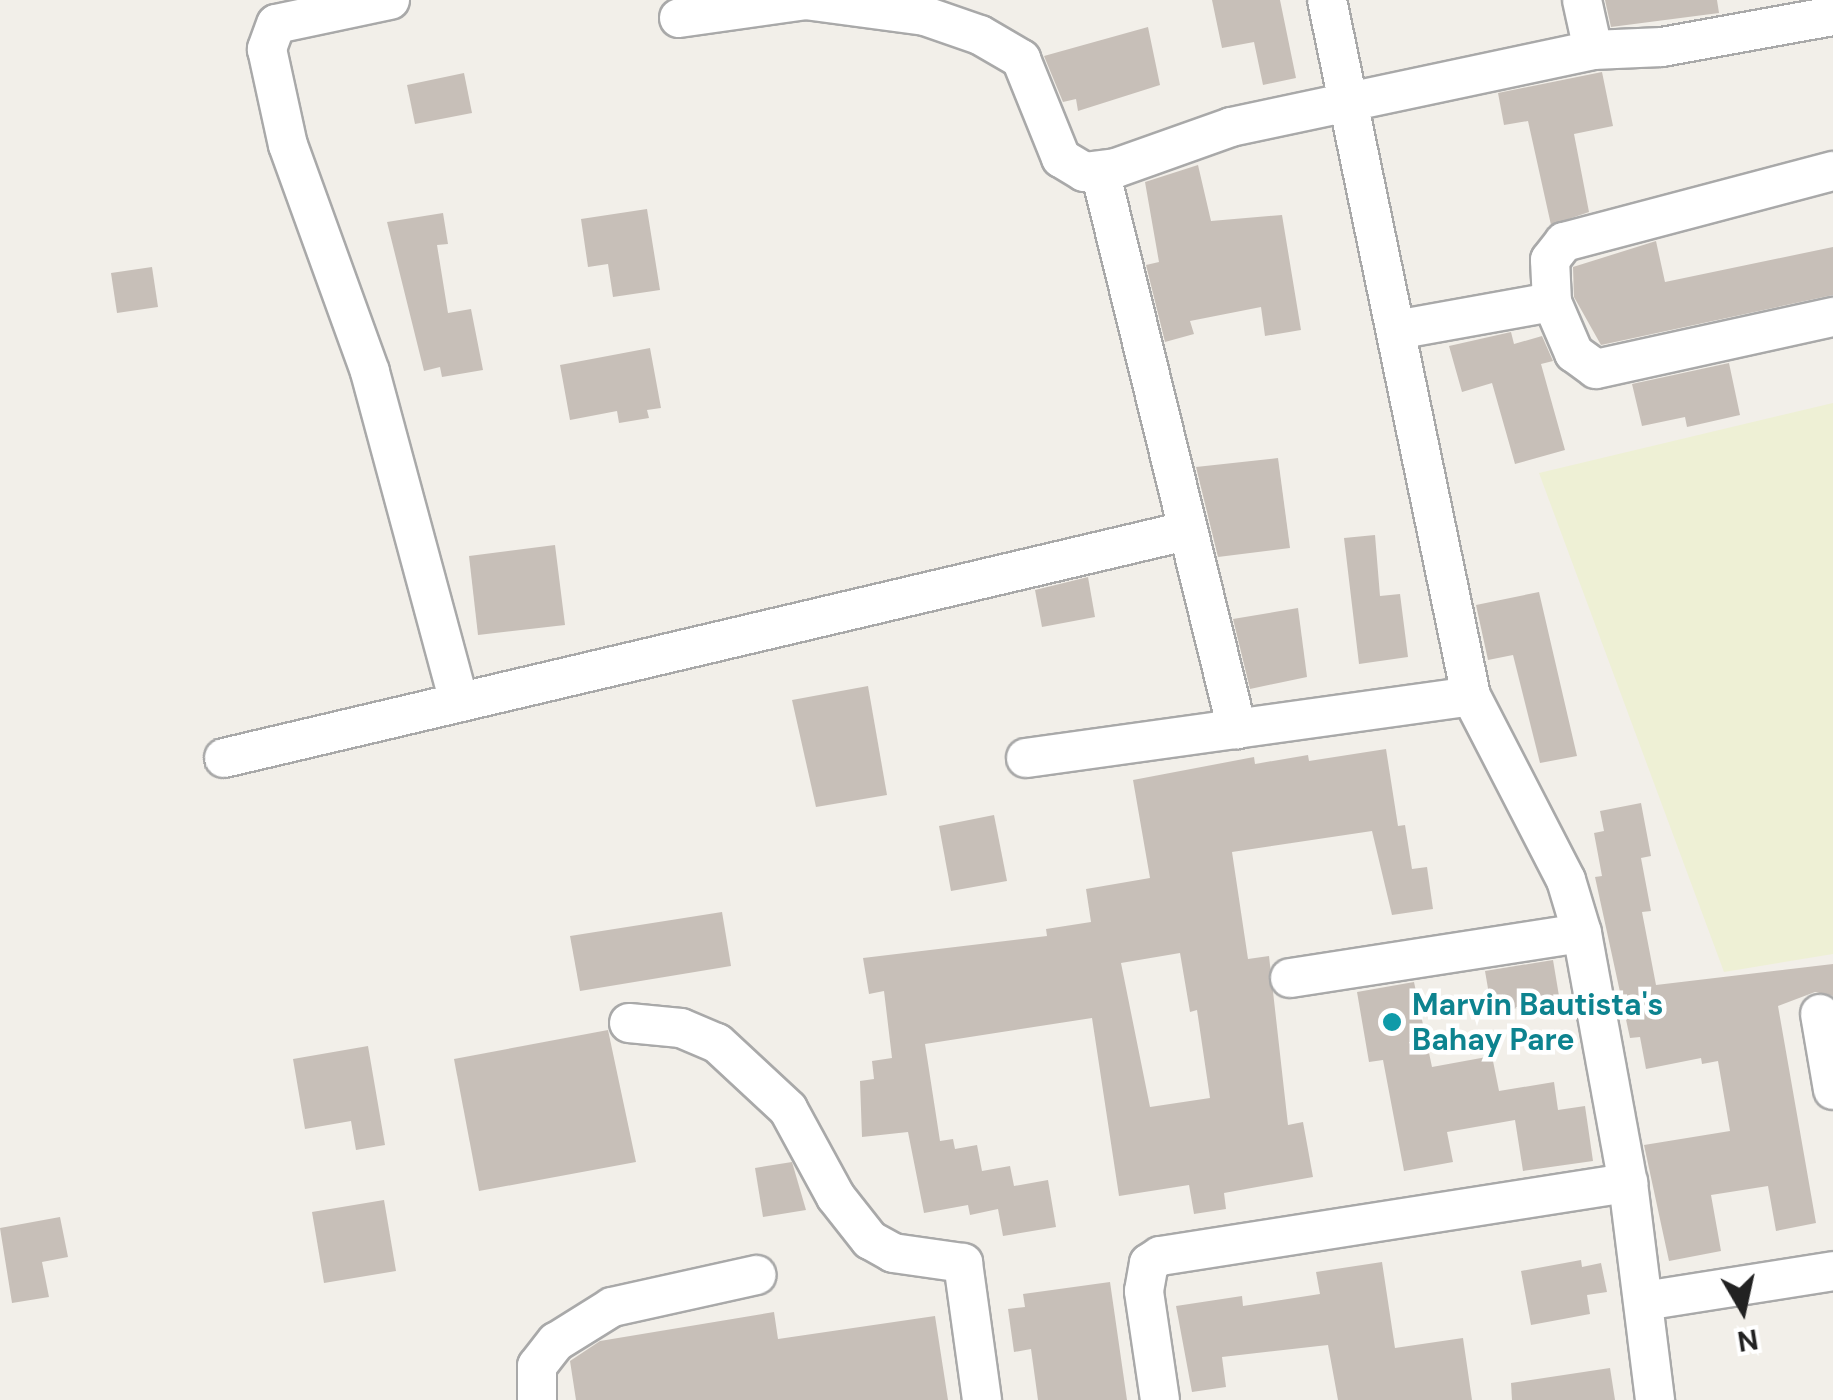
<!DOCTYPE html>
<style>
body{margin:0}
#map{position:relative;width:1833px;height:1400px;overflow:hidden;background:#f2efe9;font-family:"DM Sans",sans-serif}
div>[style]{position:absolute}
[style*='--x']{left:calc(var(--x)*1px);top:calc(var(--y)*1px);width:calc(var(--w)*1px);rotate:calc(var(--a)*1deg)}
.farmland>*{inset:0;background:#eef0d5}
.building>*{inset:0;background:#c7bfb8}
.roads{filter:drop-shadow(2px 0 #a9a9a9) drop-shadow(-2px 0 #a9a9a9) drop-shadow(0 2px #a9a9a9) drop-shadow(0 -2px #a9a9a9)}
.minor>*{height:38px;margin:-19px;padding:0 19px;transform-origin:19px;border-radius:19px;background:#fff}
.dots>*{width:28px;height:28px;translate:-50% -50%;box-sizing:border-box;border:5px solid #fff;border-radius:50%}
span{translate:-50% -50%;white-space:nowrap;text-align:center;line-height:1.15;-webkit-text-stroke:9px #fff;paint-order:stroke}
.culture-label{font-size:30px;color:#0d838f;font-weight:700}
.left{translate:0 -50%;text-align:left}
.north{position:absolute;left:1693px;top:1260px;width:100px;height:100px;-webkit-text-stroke:8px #fff;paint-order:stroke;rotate:171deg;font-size:28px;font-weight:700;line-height:40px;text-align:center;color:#222}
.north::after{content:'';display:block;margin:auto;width:35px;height:45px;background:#222;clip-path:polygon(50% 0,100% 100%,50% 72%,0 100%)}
</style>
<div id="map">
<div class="farmland">
<div style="clip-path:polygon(1833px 403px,1833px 954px,1724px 972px,1539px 473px)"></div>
</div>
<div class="building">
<div style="clip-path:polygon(1212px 0,1280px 0,1296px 78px,1263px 85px,1254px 42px,1222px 48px)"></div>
<div style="clip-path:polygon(1605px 0,1717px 0,1719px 13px,1611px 27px)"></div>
<div style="clip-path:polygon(1148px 27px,1160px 85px,1078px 111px,1076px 99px,1063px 102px,1044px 56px)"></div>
<div style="clip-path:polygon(1602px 72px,1613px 126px,1574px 134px,1589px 212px,1551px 225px,1528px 121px,1504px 125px,1498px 93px)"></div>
<div style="clip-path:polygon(464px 73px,472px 113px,415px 124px,407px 85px)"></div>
<div style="clip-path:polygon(1198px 165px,1211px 221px,1282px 215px,1301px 330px,1265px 336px,1261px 307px,1190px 321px,1194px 334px,1165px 342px,1146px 265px,1159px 262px,1145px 182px)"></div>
<div style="clip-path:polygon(647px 209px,660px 290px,613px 297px,608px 264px,588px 267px,581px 219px)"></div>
<div style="clip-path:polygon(443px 213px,448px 244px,437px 245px,448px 313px,471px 309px,483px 370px,442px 377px,440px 367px,424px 371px,387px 222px)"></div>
<div style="clip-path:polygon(1656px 241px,1665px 282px,1833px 247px,1833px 295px,1601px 345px,1574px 297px,1573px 267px)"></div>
<div style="clip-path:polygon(152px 267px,158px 307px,117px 313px,111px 273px)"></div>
<div style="clip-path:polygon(1511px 332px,1514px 344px,1542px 336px,1553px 361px,1541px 364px,1565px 450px,1515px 464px,1492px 383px,1462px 392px,1449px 346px)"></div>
<div style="clip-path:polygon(650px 348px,661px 408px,647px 410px,649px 418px,619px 423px,617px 411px,570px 420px,560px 365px)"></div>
<div style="clip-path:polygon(1729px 363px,1740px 415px,1687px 427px,1685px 417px,1642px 426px,1632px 384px)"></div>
<div style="clip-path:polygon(1278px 458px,1290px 548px,1218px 557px,1196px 467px)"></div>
<div style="clip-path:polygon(1375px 535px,1380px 596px,1400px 594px,1408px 657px,1359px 664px,1344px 538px)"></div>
<div style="clip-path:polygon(555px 545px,565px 625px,478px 635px,469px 556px)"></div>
<div style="clip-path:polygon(1088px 577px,1095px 617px,1042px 627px,1035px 590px)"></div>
<div style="clip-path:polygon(1539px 592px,1577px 756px,1540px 763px,1513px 655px,1488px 660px,1476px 605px)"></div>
<div style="clip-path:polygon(1298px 608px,1307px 677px,1250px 689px,1233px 619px)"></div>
<div style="clip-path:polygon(868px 686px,887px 795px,816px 807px,792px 700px)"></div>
<div style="clip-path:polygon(evenodd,1386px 749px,1398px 826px,1405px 825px,1412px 869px,1427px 867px,1433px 909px,1392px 915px,1372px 831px,1232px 852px,1248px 959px,1269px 956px,1288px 1125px,1303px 1122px,1313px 1177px,1224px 1193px,1226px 1209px,1194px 1214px,1189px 1185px,1119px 1196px,1092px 1018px,925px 1044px,940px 1141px,953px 1139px,955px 1149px,977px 1145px,982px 1171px,1010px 1166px,1014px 1186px,1048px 1180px,1056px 1227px,1003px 1236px,998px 1209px,970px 1215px,968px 1205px,924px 1213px,908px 1132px,862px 1137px,860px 1081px,874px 1079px,872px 1061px,892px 1058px,884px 991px,869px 994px,863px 958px,1047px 936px,1046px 929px,1091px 922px,1086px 889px,1150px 878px,1133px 780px,1254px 757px,1255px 764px,1308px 755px,1309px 761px,1386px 749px,1180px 953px,1190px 1012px,1197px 1010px,1210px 1098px,1150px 1107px,1121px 963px,1180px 953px)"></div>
<div style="clip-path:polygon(1641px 803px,1651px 856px,1641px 858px,1651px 911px,1642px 912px,1656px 985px,1833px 964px,1833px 996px,1815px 992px,1778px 1006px,1816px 1223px,1776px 1231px,1768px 1186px,1711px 1195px,1721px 1251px,1669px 1261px,1644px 1145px,1730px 1131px,1718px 1061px,1702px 1064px,1701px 1058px,1646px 1069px,1640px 1037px,1630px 1038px,1595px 877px,1602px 876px,1594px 833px,1604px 831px,1600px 811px)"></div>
<div style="clip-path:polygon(994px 815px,1007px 881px,951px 891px,939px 826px)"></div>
<div style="clip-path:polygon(722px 912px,731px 966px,580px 991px,570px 936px)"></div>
<div style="clip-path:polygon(1553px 960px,1560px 1002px,1492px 1012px,1485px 971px)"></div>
<div style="clip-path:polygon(1414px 982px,1432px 1067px,1492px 1056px,1499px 1091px,1554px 1082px,1558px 1110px,1585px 1106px,1593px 1161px,1523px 1171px,1515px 1120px,1447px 1132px,1453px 1162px,1404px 1171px,1383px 1060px,1369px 1062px,1357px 992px)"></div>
<div style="clip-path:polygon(608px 1030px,636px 1162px,479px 1191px,454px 1059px)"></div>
<div style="clip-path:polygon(368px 1046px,385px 1145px,356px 1150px,351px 1121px,305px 1129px,293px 1059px)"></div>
<div style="clip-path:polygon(792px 1162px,806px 1210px,763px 1217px,755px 1168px)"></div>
<div style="clip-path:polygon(384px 1200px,396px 1271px,324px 1283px,312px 1212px)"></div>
<div style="clip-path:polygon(60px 1217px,68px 1257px,42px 1262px,49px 1297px,12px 1303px,0 1228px)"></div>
<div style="clip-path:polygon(1581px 1260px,1582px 1267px,1601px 1263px,1607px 1292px,1587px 1295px,1590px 1314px,1531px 1325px,1521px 1271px)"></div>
<div style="clip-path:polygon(1382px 1262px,1395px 1348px,1463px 1338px,1472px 1400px,1338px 1400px,1328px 1345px,1222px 1357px,1226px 1387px,1192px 1392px,1176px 1306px,1242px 1296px,1243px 1306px,1320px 1294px,1316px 1272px)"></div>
<div style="clip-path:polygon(1110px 1282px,1127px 1400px,1038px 1400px,1031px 1349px,1014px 1352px,1008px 1309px,1025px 1307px,1023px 1294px)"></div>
<div style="clip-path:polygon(774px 1312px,778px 1339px,935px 1316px,948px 1400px,576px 1400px,570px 1361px,600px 1341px)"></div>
<div style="clip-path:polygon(1610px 1368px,1615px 1400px,1512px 1400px,1511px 1383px)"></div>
</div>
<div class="roads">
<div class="minor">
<div style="--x:390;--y:0;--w:116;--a:168.1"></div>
<div style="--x:276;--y:24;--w:27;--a:110"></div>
<div style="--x:267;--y:49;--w:98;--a:77.7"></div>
<div style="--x:288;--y:145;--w:241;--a:70.1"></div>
<div style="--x:370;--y:372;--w:342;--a:74.9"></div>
<div style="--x:1327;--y:0;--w:711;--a:78.31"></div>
<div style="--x:1471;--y:696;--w:207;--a:62.7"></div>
<div style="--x:1566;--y:880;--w:55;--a:73.2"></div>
<div style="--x:1582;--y:933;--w:254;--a:79.6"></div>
<div style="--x:1628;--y:1183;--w:219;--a:82.9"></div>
<div style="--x:1582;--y:0;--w:51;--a:77.6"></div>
<div style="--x:679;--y:18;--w:127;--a:-8.1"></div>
<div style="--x:805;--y:0;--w:121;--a:7.6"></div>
<div style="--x:925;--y:16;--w:58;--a:19.1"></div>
<div style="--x:980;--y:35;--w:48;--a:30.3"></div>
<div style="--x:1021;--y:59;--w:107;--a:68"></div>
<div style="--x:1061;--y:158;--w:27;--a:31"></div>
<div style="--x:1084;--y:172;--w:32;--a:-7"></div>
<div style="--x:1116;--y:168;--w:122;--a:-19.6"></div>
<div style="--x:1231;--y:127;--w:370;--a:-12"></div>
<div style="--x:1593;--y:50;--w:69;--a:-2.5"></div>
<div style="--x:1662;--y:47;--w:174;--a:-10.3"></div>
<div style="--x:1100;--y:171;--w:575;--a:76.21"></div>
<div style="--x:1552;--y:302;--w:42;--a:-92.7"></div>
<div style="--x:1550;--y:260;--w:23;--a:-52"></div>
<div style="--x:1564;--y:242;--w:278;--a:-14.8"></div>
<div style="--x:1396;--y:330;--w:158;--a:-10.2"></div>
<div style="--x:1552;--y:302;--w:56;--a:66.7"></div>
<div style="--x:1574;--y:353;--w:27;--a:36"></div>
<div style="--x:1596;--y:369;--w:243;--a:-12.4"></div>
<div style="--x:224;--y:758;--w:988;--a:-13.28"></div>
<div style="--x:1026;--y:758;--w:449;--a:-7.9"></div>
<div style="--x:1290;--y:978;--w:295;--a:-8.8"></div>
<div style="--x:1820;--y:1014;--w:77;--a:80.3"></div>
<div style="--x:629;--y:1023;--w:52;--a:5.5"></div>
<div style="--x:681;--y:1028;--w:39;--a:23"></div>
<div style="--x:717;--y:1043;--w:97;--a:42.9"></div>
<div style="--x:788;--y:1109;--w:100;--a:61.4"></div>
<div style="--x:836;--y:1197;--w:55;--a:51.7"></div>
<div style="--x:870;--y:1240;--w:26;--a:29"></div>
<div style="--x:893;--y:1253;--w:71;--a:8.1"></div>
<div style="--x:963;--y:1263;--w:138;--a:82.1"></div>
<div style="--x:1644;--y:1301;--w:191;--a:-9"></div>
<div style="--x:537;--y:1400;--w:34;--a:-90"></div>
<div style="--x:537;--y:1366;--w:31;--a:-52"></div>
<div style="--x:556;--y:1342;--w:66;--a:-32"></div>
<div style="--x:612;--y:1307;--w:148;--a:-12.5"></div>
<div style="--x:1160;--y:1400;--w:110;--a:-98.4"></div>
<div style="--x:1144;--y:1291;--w:28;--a:-80"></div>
<div style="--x:1149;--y:1263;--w:13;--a:-32"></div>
<div style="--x:1160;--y:1256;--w:474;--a:-8.9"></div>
</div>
</div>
<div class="dots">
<div style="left:1392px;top:1022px;background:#0f9aa8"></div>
</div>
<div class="culture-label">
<span class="left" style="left:1412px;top:1022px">Marvin Bautista's<br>Bahay Pare</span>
</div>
<div class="north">N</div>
</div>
